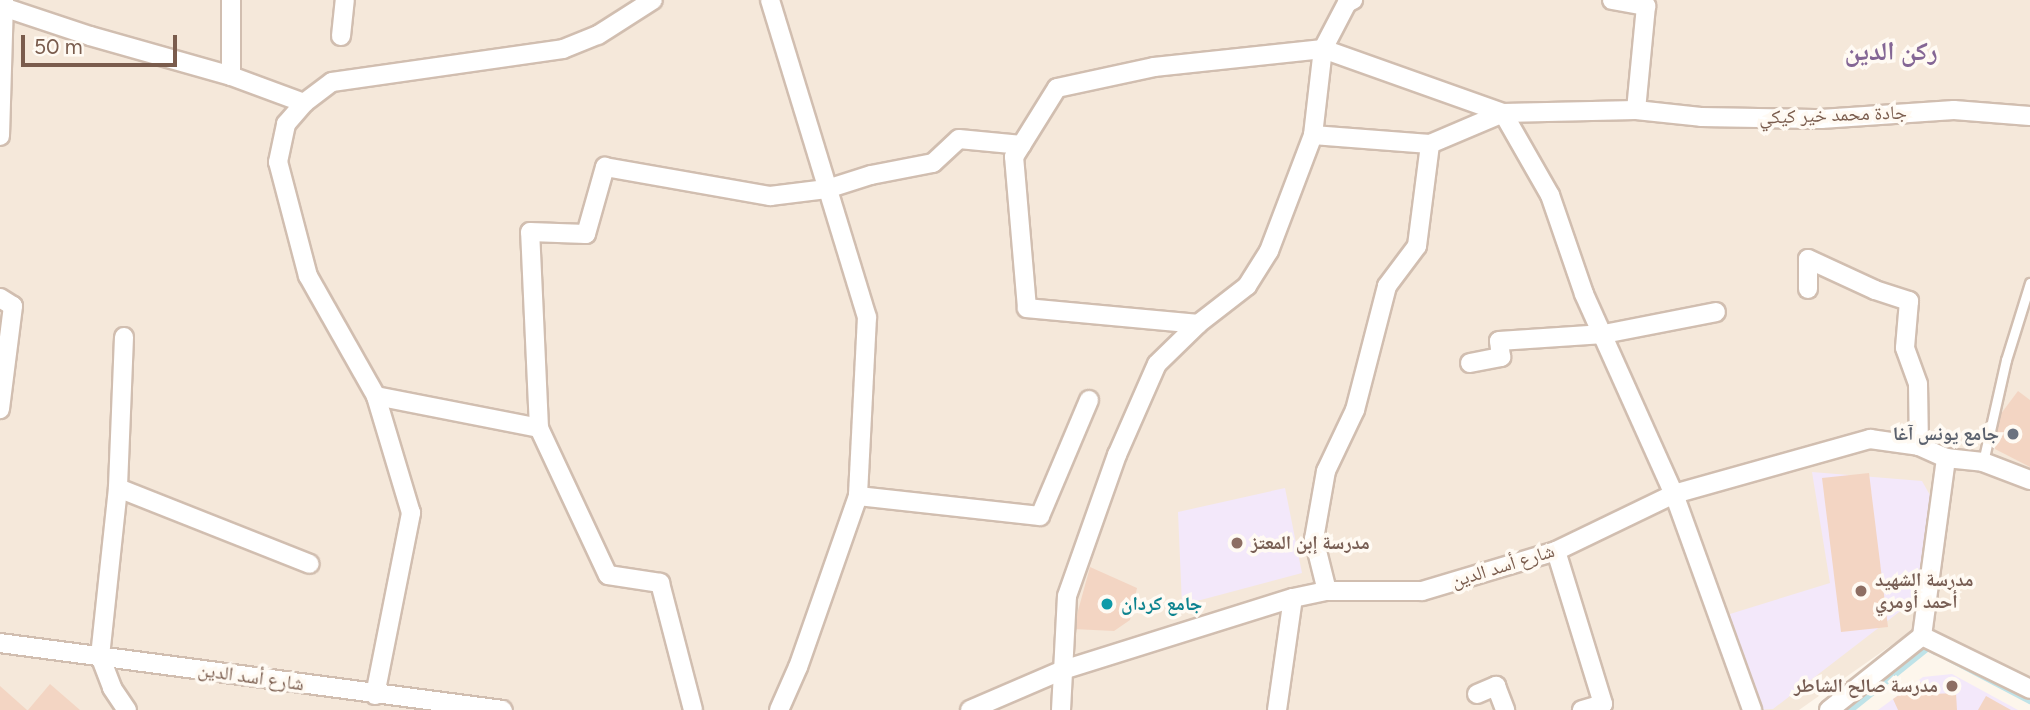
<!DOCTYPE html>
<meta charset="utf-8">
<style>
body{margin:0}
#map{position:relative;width:2030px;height:710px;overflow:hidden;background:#fdf6ec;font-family:Figtree,"Noto Naskh Arabic",sans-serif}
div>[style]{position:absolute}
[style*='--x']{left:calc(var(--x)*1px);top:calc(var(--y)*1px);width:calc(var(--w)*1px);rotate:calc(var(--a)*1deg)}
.residential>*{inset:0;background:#f5e8da}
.education>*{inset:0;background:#f3e8fa}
.stream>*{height:6px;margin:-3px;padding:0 3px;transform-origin:3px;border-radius:3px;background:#bfe3e8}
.building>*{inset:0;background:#f3d5c3}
.roads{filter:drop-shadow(2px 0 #d1beb0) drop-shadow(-2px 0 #d1beb0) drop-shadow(0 2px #d1beb0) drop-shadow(0 -2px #d1beb0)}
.service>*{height:9px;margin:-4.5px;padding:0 4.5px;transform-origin:4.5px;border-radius:4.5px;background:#fff}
.minor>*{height:18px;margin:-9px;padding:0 9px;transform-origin:9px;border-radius:9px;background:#fff}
.dots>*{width:19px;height:19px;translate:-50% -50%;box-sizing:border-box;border:4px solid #fffaf3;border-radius:50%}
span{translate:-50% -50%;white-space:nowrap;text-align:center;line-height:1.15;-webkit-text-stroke:7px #fffaf3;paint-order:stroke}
.street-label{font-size:19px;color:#7a5c4d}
.worship-label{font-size:19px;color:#5b616d;font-weight:700}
.right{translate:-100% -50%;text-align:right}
.education-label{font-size:19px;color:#785e54;font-weight:700}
.left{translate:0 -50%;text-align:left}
.culture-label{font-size:19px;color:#0d838f;font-weight:700}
.district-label{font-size:26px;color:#846695;font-weight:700}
.scale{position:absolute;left:21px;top:35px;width:156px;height:32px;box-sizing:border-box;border:4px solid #7a5c4d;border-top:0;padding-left:9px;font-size:21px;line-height:24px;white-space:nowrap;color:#7a5c4d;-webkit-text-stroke:5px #fffaf3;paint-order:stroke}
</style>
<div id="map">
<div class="residential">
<div style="clip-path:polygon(0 0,2030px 0,2030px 687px,1920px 625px,1799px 710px,0 710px)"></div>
</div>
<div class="education">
<div style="clip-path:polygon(1812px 472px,1922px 481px,1931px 497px,1916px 599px,1773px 709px,1757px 710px,1730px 614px,1830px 583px)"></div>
<div style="clip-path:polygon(1285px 488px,1302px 573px,1182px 605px,1178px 512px)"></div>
<div style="clip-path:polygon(1952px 674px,2018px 710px,1878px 710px,1923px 677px)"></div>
</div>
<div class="stream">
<div style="--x:1948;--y:658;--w:93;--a:27.7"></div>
<div style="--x:1851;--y:710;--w:99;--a:-38.8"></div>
<div style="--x:1928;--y:648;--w:8;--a:30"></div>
</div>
<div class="building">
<div style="clip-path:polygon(2018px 391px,2030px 400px,2030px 467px,1995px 449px,1997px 419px)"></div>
<div style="clip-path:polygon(1869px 473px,1888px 627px,1841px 632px,1822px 478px)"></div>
<div style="clip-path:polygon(1090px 567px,1137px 588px,1130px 620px,1114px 631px,1073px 629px)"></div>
<div style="clip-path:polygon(1919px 681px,1932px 694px,1956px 693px,1957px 710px,1898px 710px,1893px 699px)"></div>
<div style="clip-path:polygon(50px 684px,80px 710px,28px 710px)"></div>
<div style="clip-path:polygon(0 686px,27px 710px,0 710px)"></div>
<div style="clip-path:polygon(1986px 696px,2011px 710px,1978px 710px)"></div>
</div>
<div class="roads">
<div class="service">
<div style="--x:1983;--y:462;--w:105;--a:-77.3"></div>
<div style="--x:2006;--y:360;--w:81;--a:-72.7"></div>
</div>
<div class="minor">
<div style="--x:231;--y:0;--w:76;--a:90"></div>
<div style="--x:770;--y:0;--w:332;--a:73"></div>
<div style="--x:867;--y:317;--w:179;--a:92.9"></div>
<div style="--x:858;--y:496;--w:181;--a:109.3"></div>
<div style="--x:798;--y:667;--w:47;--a:113.8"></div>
<div style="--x:1612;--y:0;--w:35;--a:10"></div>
<div style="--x:1646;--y:6;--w:104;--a:95.5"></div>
<div style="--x:0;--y:6;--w:95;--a:18.4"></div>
<div style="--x:90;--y:36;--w:147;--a:15.8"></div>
<div style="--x:231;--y:76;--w:78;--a:20.3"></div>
<div style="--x:341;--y:36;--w:36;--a:-84"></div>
<div style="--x:1313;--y:135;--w:117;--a:4.4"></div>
<div style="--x:1430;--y:144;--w:79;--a:-23"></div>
<div style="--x:1503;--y:113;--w:133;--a:-1.3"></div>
<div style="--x:1636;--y:110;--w:65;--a:6.1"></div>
<div style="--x:1701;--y:117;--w:120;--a:1"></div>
<div style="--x:1821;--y:119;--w:133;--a:-3.9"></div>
<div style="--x:1954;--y:110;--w:76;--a:4.5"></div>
<div style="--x:0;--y:136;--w:136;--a:-88.3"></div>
<div style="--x:1808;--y:289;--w:30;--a:-90"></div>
<div style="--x:1808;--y:259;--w:74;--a:24.8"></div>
<div style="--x:1875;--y:290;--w:36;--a:18"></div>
<div style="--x:1909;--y:301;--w:47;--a:94.9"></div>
<div style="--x:1905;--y:348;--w:38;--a:70"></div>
<div style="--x:1918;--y:384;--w:62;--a:89.1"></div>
<div style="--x:0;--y:298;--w:15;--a:32"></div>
<div style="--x:13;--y:306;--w:104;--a:97.2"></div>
<div style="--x:1198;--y:324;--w:172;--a:-174.7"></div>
<div style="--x:1027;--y:308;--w:152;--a:-94.9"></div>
<div style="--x:1014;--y:157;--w:81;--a:-58.1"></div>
<div style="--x:1057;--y:88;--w:99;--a:-12.2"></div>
<div style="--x:1154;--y:67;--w:170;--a:-6.1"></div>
<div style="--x:1323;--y:49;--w:191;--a:19.6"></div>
<div style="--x:1503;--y:113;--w:95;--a:60.2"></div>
<div style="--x:1550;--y:195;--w:105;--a:71"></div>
<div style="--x:1584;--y:294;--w:219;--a:65.8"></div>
<div style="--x:1674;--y:494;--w:230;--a:70.1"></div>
<div style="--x:124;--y:337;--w:151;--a:92.3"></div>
<div style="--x:118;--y:488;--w:169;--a:96.1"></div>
<div style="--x:100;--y:656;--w:34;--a:69"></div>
<div style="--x:112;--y:688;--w:27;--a:56"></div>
<div style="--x:1470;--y:363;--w:32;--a:-11"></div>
<div style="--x:1501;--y:357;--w:16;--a:-97"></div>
<div style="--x:1499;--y:341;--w:105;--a:-3.8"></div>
<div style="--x:1604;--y:334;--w:114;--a:-11.1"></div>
<div style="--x:376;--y:396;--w:166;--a:11.1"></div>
<div style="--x:539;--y:428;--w:162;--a:64.9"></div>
<div style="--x:608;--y:575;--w:53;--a:8.7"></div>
<div style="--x:660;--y:583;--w:131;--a:75.4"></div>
<div style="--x:539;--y:428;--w:196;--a:-92.6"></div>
<div style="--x:530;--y:232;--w:56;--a:2"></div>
<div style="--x:586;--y:234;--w:70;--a:-74.2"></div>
<div style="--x:605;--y:167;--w:168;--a:10"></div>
<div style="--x:770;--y:196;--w:57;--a:-7"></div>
<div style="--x:827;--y:189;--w:46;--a:-17.7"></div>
<div style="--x:871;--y:175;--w:63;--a:-11"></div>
<div style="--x:933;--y:163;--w:35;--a:-43"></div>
<div style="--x:959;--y:139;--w:63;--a:5.4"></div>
<div style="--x:118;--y:488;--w:206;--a:21.6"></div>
<div style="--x:858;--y:496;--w:183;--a:6.3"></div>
<div style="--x:1040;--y:516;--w:126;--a:-67.1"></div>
<div style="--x:1556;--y:551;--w:160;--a:72.9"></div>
<div style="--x:1603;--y:704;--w:22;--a:164"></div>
<div style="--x:1327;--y:591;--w:54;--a:-104"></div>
<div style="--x:1314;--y:539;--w:69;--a:-80"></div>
<div style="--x:1326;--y:471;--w:68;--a:-64.6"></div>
<div style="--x:1355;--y:410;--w:128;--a:-75.5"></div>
<div style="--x:1387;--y:286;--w:50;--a:-53.1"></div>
<div style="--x:1417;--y:246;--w:103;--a:-82.7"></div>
<div style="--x:1922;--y:636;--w:120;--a:26.1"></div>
<div style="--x:0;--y:643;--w:507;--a:7.59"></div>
<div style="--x:1477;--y:694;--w:21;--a:-23"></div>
<div style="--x:1496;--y:686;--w:26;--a:69"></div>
<div style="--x:375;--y:695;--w:186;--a:-78.8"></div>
<div style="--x:411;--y:513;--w:122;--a:-106.7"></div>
<div style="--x:376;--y:396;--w:138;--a:-119.5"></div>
<div style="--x:308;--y:276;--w:118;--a:-104.7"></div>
<div style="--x:278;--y:162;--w:39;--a:-78"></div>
<div style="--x:286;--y:124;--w:28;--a:-49"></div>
<div style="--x:304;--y:103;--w:35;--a:-37"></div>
<div style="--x:332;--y:82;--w:233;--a:-8.1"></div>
<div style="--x:563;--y:49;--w:38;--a:-22"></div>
<div style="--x:598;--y:35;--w:65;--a:-32.5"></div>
<div style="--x:970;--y:710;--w:101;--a:-23.3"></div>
<div style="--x:1063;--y:670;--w:241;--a:-17.4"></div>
<div style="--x:1293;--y:598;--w:35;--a:-12"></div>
<div style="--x:1327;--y:591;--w:95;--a:0"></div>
<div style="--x:1422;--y:591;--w:140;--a:-16.6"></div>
<div style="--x:1556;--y:551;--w:131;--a:-25.8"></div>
<div style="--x:1674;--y:494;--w:204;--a:-15.7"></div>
<div style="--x:1870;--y:439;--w:49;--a:8.1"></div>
<div style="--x:1919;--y:446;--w:30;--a:24"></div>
<div style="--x:1946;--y:458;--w:37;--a:6"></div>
<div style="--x:1983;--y:462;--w:50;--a:21"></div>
<div style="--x:1061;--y:710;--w:114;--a:-87"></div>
<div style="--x:1067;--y:596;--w:150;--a:-70.5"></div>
<div style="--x:1117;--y:455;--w:99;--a:-66.3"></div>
<div style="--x:1157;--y:364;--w:57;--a:-44.3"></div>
<div style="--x:1198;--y:324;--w:62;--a:-37.8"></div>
<div style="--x:1247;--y:286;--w:41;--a:-57.8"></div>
<div style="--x:1269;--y:251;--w:124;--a:-69.2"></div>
<div style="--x:1313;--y:135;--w:87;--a:-83.4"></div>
<div style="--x:1323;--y:49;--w:52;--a:-62.4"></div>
<div style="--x:1347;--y:3;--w:7;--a:-27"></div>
<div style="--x:1277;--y:710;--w:113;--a:-81.9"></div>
<div style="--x:1829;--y:710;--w:119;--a:-38.5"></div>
<div style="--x:1922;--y:636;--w:180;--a:-82.3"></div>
</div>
</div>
<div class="dots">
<div style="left:2013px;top:434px;background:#6b7280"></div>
<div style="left:1237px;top:543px;background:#8d6e63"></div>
<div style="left:1861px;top:591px;background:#8d6e63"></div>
<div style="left:1107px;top:604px;background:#0f9aa8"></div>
<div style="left:1952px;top:686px;background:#8d6e63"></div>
</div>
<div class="street-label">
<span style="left:1833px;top:115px;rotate:-2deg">جادة محمد خير كيكي</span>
<span style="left:1503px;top:566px;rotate:-17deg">شارع أسد الدين</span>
<span style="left:251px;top:677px;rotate:8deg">شارع أسد الدين</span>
</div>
<div class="worship-label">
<span class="right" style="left:1999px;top:434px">جامع يونس آغا</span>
</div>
<div class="education-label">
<span class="left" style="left:1251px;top:543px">مدرسة إبن المعتز</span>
<span class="left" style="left:1875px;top:591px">مدرسة الشهيد<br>أحمد أومري</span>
<span class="right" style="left:1938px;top:686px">مدرسة صالح الشاطر</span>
</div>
<div class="culture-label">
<span class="left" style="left:1121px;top:604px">جامع كردان</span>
</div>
<div class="district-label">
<span style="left:1891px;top:52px">ركن الدين</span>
</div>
<div class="scale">50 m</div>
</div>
